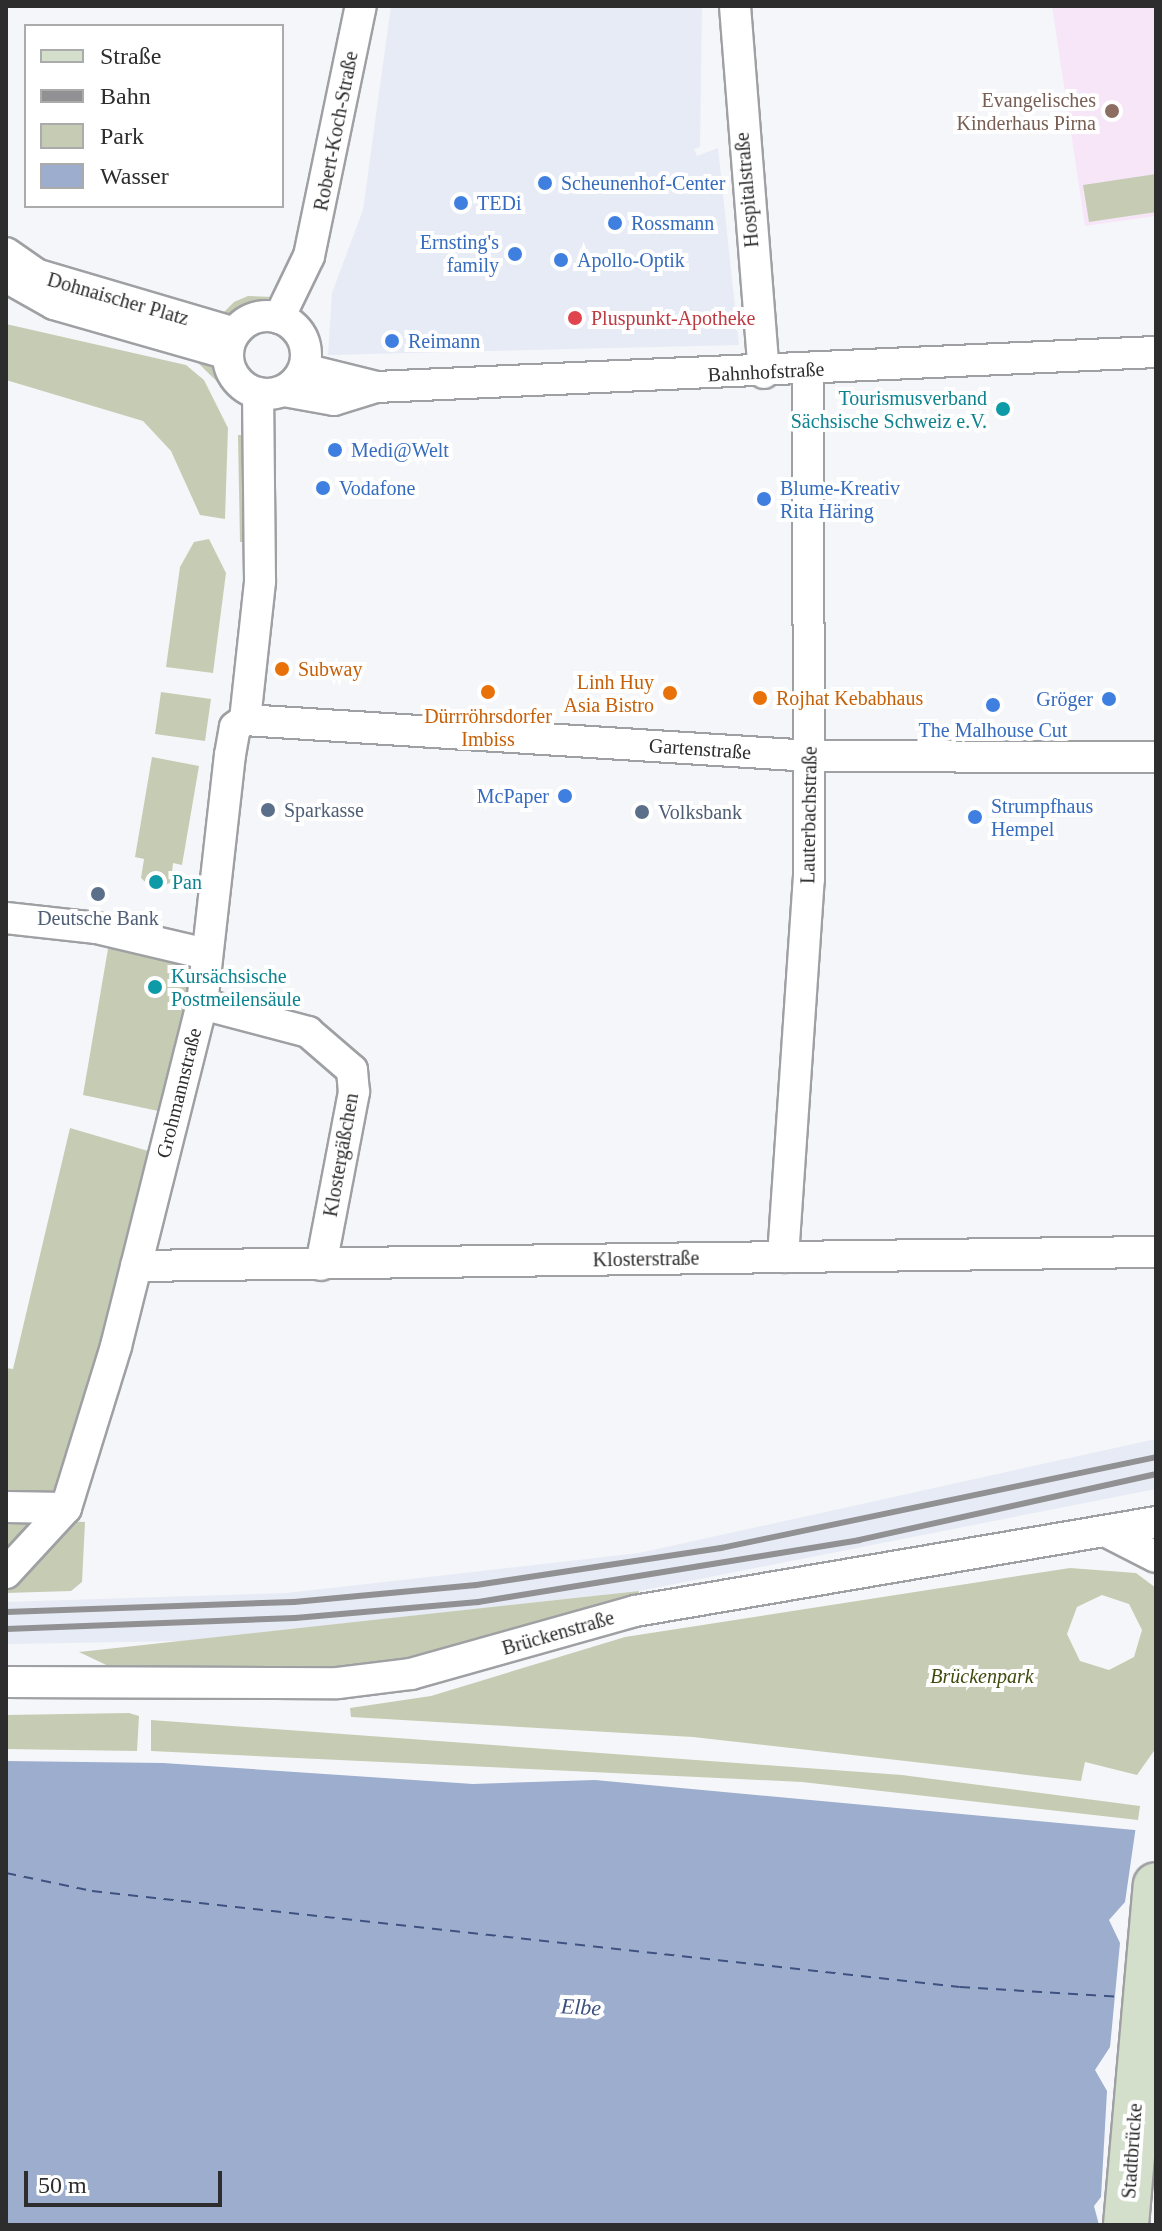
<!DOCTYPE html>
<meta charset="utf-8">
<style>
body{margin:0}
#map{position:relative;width:1162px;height:2231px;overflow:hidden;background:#f5f6f9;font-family:"Times New Roman",serif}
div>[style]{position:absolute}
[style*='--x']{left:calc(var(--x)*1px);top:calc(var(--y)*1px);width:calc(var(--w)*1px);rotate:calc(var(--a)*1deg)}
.built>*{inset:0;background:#e6ebf5}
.education>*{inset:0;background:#f7e6f8}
.green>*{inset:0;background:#c6ccb3}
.water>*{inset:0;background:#9cadce}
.pier>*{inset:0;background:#f5f6f9}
.ferry>*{height:2px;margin-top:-1px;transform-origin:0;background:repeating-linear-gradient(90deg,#3d5281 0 10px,transparent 0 18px)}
.roads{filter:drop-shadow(2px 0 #9fa0a3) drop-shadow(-2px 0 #9fa0a3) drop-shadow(0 2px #9fa0a3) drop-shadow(0 -2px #9fa0a3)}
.street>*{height:30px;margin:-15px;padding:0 15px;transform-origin:15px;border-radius:15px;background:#fff}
.street>.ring{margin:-15px;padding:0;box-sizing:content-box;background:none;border:30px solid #fff;border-radius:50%}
.secondary>*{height:44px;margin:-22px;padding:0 22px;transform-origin:22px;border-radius:22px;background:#d3dfca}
.rail>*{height:6px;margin:-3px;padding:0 3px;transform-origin:3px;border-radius:3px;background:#919193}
.dots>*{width:22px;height:22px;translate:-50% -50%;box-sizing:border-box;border:4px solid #fff;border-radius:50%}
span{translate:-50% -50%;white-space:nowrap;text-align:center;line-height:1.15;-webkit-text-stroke:8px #fff;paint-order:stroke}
.education-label{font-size:20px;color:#785e54}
.right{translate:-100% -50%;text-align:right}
.street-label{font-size:20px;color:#2d2d2e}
.shop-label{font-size:20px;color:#366cbe}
.left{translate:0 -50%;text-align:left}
.health-label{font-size:20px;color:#be3a42}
.culture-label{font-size:20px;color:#0d838f}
.food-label{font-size:20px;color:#c56008}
.service-label{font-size:20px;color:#4e5e75}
.park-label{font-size:20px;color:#414a0c;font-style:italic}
.water-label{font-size:22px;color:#3d5281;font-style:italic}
.frame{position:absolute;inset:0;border:8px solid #2d2d2e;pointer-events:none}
.legend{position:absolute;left:24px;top:24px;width:260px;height:184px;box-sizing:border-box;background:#fff;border:2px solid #ababab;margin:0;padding:10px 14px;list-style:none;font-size:24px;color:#2d2d2e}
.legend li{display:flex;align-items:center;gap:16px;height:40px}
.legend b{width:40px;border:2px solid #ababab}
.scale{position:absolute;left:24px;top:2171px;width:198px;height:36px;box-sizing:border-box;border:4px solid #2d2d2e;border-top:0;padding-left:10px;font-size:24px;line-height:28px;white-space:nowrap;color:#2d2d2e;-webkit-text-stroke:6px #fff;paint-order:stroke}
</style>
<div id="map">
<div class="built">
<div style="clip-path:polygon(391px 6px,702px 6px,700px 147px,694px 149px,697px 156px,718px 148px,739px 345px,328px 355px,332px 293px,363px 210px)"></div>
<div style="clip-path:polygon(1156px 1439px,1156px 1489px,639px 1591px,183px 1641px,6px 1644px,6px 1602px,287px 1593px,639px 1553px)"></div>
</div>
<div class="education">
<div style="clip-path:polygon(1052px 6px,1156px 6px,1156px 216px,1085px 226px)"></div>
</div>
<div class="green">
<div style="clip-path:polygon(1156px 174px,1156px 212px,1089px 222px,1083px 185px)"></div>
<div style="clip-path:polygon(248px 296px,273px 297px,219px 317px,234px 302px)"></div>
<div style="clip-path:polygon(6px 324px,186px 365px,204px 380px,228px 428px,225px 519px,200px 515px,171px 451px,143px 421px,6px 380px)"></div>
<div style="clip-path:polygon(199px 354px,220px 371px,246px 410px,196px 361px)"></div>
<div style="clip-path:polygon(238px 435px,245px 435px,247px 542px,240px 542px)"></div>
<div style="clip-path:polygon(209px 539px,226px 573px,213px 673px,166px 667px,180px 567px,194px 542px)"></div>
<div style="clip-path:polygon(161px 692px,211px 699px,205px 741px,155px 734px)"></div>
<div style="clip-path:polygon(152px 757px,199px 766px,182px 865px,173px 863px,171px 882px,155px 891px,141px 878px,144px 859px,135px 857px)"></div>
<div style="clip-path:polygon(109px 943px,192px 964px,163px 1112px,83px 1095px)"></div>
<div style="clip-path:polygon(70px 1128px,155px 1153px,61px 1496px,6px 1499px,6px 1368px,13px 1369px)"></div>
<div style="clip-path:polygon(6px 1518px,45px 1519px,6px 1563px)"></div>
<div style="clip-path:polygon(63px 1521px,85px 1522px,82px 1582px,71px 1591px,6px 1593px,6px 1581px)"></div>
<div style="clip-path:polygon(evenodd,1070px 1568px,1136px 1573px,1156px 1588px,1156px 1748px,1137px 1775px,1085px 1762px,1081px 1781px,693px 1737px,351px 1717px,350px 1708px,431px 1696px,625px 1637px,1070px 1568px,1102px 1595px,1129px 1604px,1142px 1630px,1134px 1657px,1109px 1670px,1080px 1661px,1067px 1634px,1077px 1607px,1102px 1595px)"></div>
<div style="clip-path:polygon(639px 1591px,639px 1598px,415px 1661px,339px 1670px,123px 1673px,79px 1652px)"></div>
<div style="clip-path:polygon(129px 1713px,139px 1716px,137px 1751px,6px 1749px,6px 1715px)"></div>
<div style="clip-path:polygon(151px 1720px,902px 1775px,1140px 1806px,1138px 1820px,802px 1782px,151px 1751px)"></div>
</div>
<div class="water">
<div style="clip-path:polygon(6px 1761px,163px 1763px,473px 1784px,595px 1780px,1156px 1832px,1156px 2225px,6px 2225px)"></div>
</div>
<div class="pier">
<div style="clip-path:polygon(1136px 1826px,1156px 1828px,1156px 2225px,1099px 2225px,1094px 2206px,1101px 2197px,1107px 2091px,1095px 2070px,1110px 2047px,1120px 1943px,1109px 1920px,1125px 1902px)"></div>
</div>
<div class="ferry">
<div style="--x:6;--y:1873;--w:88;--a:11.8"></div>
<div style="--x:92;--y:1891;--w:873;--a:6.31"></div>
<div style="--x:960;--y:1987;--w:163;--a:3.5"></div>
</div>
<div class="roads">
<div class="street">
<div style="--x:735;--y:6;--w:368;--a:85.5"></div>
<div style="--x:6;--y:253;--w:39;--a:35"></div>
<div style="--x:38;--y:275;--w:205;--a:16.4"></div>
<div style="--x:6;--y:277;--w:55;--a:29.4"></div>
<div style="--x:54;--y:304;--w:181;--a:16"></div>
<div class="ring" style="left:228px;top:316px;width:48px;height:48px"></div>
<div style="--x:279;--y:318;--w:69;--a:-64.2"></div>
<div style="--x:309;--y:256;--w:255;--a:-78.3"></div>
<div style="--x:304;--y:369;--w:74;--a:14"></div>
<div style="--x:284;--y:391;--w:51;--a:10.2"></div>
<div style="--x:334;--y:400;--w:44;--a:-17.2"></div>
<div style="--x:376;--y:387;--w:781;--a:-2.57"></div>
<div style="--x:245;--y:720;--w:567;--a:3.64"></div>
<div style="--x:811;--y:756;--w:345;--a:0.2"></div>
<div style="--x:245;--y:720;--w:140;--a:-83.8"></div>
<div style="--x:260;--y:581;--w:188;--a:-90.6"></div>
<div style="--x:6;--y:918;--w:91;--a:6.3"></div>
<div style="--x:96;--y:928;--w:114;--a:13.2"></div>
<div style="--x:202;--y:1004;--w:110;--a:14.8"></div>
<div style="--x:308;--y:1032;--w:58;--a:40.8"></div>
<div style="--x:352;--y:1070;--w:22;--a:85"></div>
<div style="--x:354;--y:1092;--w:176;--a:100.8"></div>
<div style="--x:783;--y:1257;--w:378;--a:-86.1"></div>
<div style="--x:809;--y:880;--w:509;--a:-90.11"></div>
<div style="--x:136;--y:1266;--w:1020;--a:-0.79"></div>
<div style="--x:6;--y:1507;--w:60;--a:1"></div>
<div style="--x:1107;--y:1532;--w:55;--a:27"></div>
<div style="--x:6;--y:1573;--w:88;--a:-47.3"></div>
<div style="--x:66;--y:1508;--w:170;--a:-72.8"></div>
<div style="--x:116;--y:1346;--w:353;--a:-75.9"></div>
<div style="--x:202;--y:1004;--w:251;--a:-83.6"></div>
<div style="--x:230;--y:755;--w:28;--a:-80"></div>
<div style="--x:235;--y:727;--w:12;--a:-35"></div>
<div style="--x:6;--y:1682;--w:332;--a:0.2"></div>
<div style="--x:338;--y:1683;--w:74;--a:-7"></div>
<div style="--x:411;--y:1674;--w:233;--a:-15.7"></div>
<div style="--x:635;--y:1611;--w:529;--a:-9.69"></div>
</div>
<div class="secondary">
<div style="--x:1126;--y:2225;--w:341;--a:-85"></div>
</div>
</div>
<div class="rail">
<div style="--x:6;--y:1612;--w:288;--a:-2"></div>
<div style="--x:294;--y:1602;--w:183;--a:-5.3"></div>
<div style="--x:476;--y:1585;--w:248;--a:-8.6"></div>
<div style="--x:721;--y:1548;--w:444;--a:-11.8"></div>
<div style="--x:6;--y:1629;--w:289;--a:-2.2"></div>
<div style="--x:295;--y:1618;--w:184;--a:-5"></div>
<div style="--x:478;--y:1602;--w:386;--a:-9.2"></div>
<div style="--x:859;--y:1540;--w:304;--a:-12.5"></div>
</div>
<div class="dots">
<div style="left:1112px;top:111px;background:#8d6e63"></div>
<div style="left:545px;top:183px;background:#3f7fe0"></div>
<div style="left:461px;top:203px;background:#3f7fe0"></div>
<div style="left:615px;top:223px;background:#3f7fe0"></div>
<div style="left:515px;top:254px;background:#3f7fe0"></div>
<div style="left:561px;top:260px;background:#3f7fe0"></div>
<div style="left:575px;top:318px;background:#e0444e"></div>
<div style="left:392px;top:341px;background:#3f7fe0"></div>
<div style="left:1003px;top:409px;background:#0f9aa8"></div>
<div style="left:335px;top:450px;background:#3f7fe0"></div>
<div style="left:323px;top:488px;background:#3f7fe0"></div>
<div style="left:764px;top:499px;background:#3f7fe0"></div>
<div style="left:282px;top:669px;background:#e8710a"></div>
<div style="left:488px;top:692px;background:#e8710a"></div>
<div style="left:670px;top:693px;background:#e8710a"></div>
<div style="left:760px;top:698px;background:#e8710a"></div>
<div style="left:1109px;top:699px;background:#3f7fe0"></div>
<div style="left:993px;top:705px;background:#3f7fe0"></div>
<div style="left:565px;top:796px;background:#3f7fe0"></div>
<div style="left:268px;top:810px;background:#5c6f8a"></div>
<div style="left:642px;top:812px;background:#5c6f8a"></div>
<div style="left:975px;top:817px;background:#3f7fe0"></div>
<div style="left:156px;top:882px;background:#0f9aa8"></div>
<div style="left:98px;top:894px;background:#5c6f8a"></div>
<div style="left:155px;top:987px;background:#0f9aa8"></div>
</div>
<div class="education-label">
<span class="right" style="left:1096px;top:112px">Evangelisches<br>Kinderhaus Pirna</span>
</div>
<div class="street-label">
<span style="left:336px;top:131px;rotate:-79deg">Robert-Koch-Straße</span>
<span style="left:747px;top:190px;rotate:-95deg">Hospitalstraße</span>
<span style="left:118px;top:299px;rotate:16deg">Dohnaischer Platz</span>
<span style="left:766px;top:372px;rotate:-3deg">Bahnhofstraße</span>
<span style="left:700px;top:749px;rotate:4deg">Gartenstraße</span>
<span style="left:809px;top:815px;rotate:-89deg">Lauterbachstraße</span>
<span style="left:179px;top:1093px;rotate:-76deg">Grohmannstraße</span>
<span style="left:341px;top:1155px;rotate:-80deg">Klostergäßchen</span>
<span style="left:646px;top:1259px;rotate:-1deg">Klosterstraße</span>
<span style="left:558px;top:1633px;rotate:-16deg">Brückenstraße</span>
<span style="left:1132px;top:2151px;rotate:-86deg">Stadtbrücke</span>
</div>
<div class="shop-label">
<span class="left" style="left:561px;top:183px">Scheunenhof-Center</span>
<span class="left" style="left:477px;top:203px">TEDi</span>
<span class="left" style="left:631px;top:223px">Rossmann</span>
<span class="right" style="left:499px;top:254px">Ernsting's<br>family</span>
<span class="left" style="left:577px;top:260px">Apollo-Optik</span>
<span class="left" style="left:408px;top:341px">Reimann</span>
<span class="left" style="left:351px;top:450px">Medi@Welt</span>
<span class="left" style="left:339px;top:488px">Vodafone</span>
<span class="left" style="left:780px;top:500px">Blume-Kreativ<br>Rita Häring</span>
<span class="right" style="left:1093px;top:699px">Gröger</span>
<span style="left:993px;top:730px">The Malhouse Cut</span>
<span class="right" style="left:549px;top:796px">McPaper</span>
<span class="left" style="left:991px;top:818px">Strumpfhaus<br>Hempel</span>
</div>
<div class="health-label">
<span class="left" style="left:591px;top:318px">Pluspunkt-Apotheke</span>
</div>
<div class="culture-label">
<span class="right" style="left:987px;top:410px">Tourismusverband<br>Sächsische Schweiz e.V.</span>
<span class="left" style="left:172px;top:882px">Pan</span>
<span class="left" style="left:171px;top:988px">Kursächsische<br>Postmeilensäule</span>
</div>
<div class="food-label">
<span class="left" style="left:298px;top:669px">Subway</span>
<span class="right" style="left:654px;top:694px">Linh Huy<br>Asia Bistro</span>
<span class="left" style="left:776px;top:698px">Rojhat Kebabhaus</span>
<span style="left:488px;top:728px">Dürrröhrsdorfer<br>Imbiss</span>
</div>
<div class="service-label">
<span class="left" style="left:284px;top:810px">Sparkasse</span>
<span class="left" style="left:658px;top:812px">Volksbank</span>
<span style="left:98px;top:918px">Deutsche Bank</span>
</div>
<div class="park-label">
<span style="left:982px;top:1676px">Brückenpark</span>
</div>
<div class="water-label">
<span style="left:581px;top:2007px;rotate:3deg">Elbe</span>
</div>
<div class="frame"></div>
<ul class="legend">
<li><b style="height:10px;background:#d3dfca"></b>Straße</li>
<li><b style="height:10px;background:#919193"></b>Bahn</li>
<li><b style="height:22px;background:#c6ccb3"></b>Park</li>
<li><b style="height:22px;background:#9cadce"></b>Wasser</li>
</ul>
<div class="scale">50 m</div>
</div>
